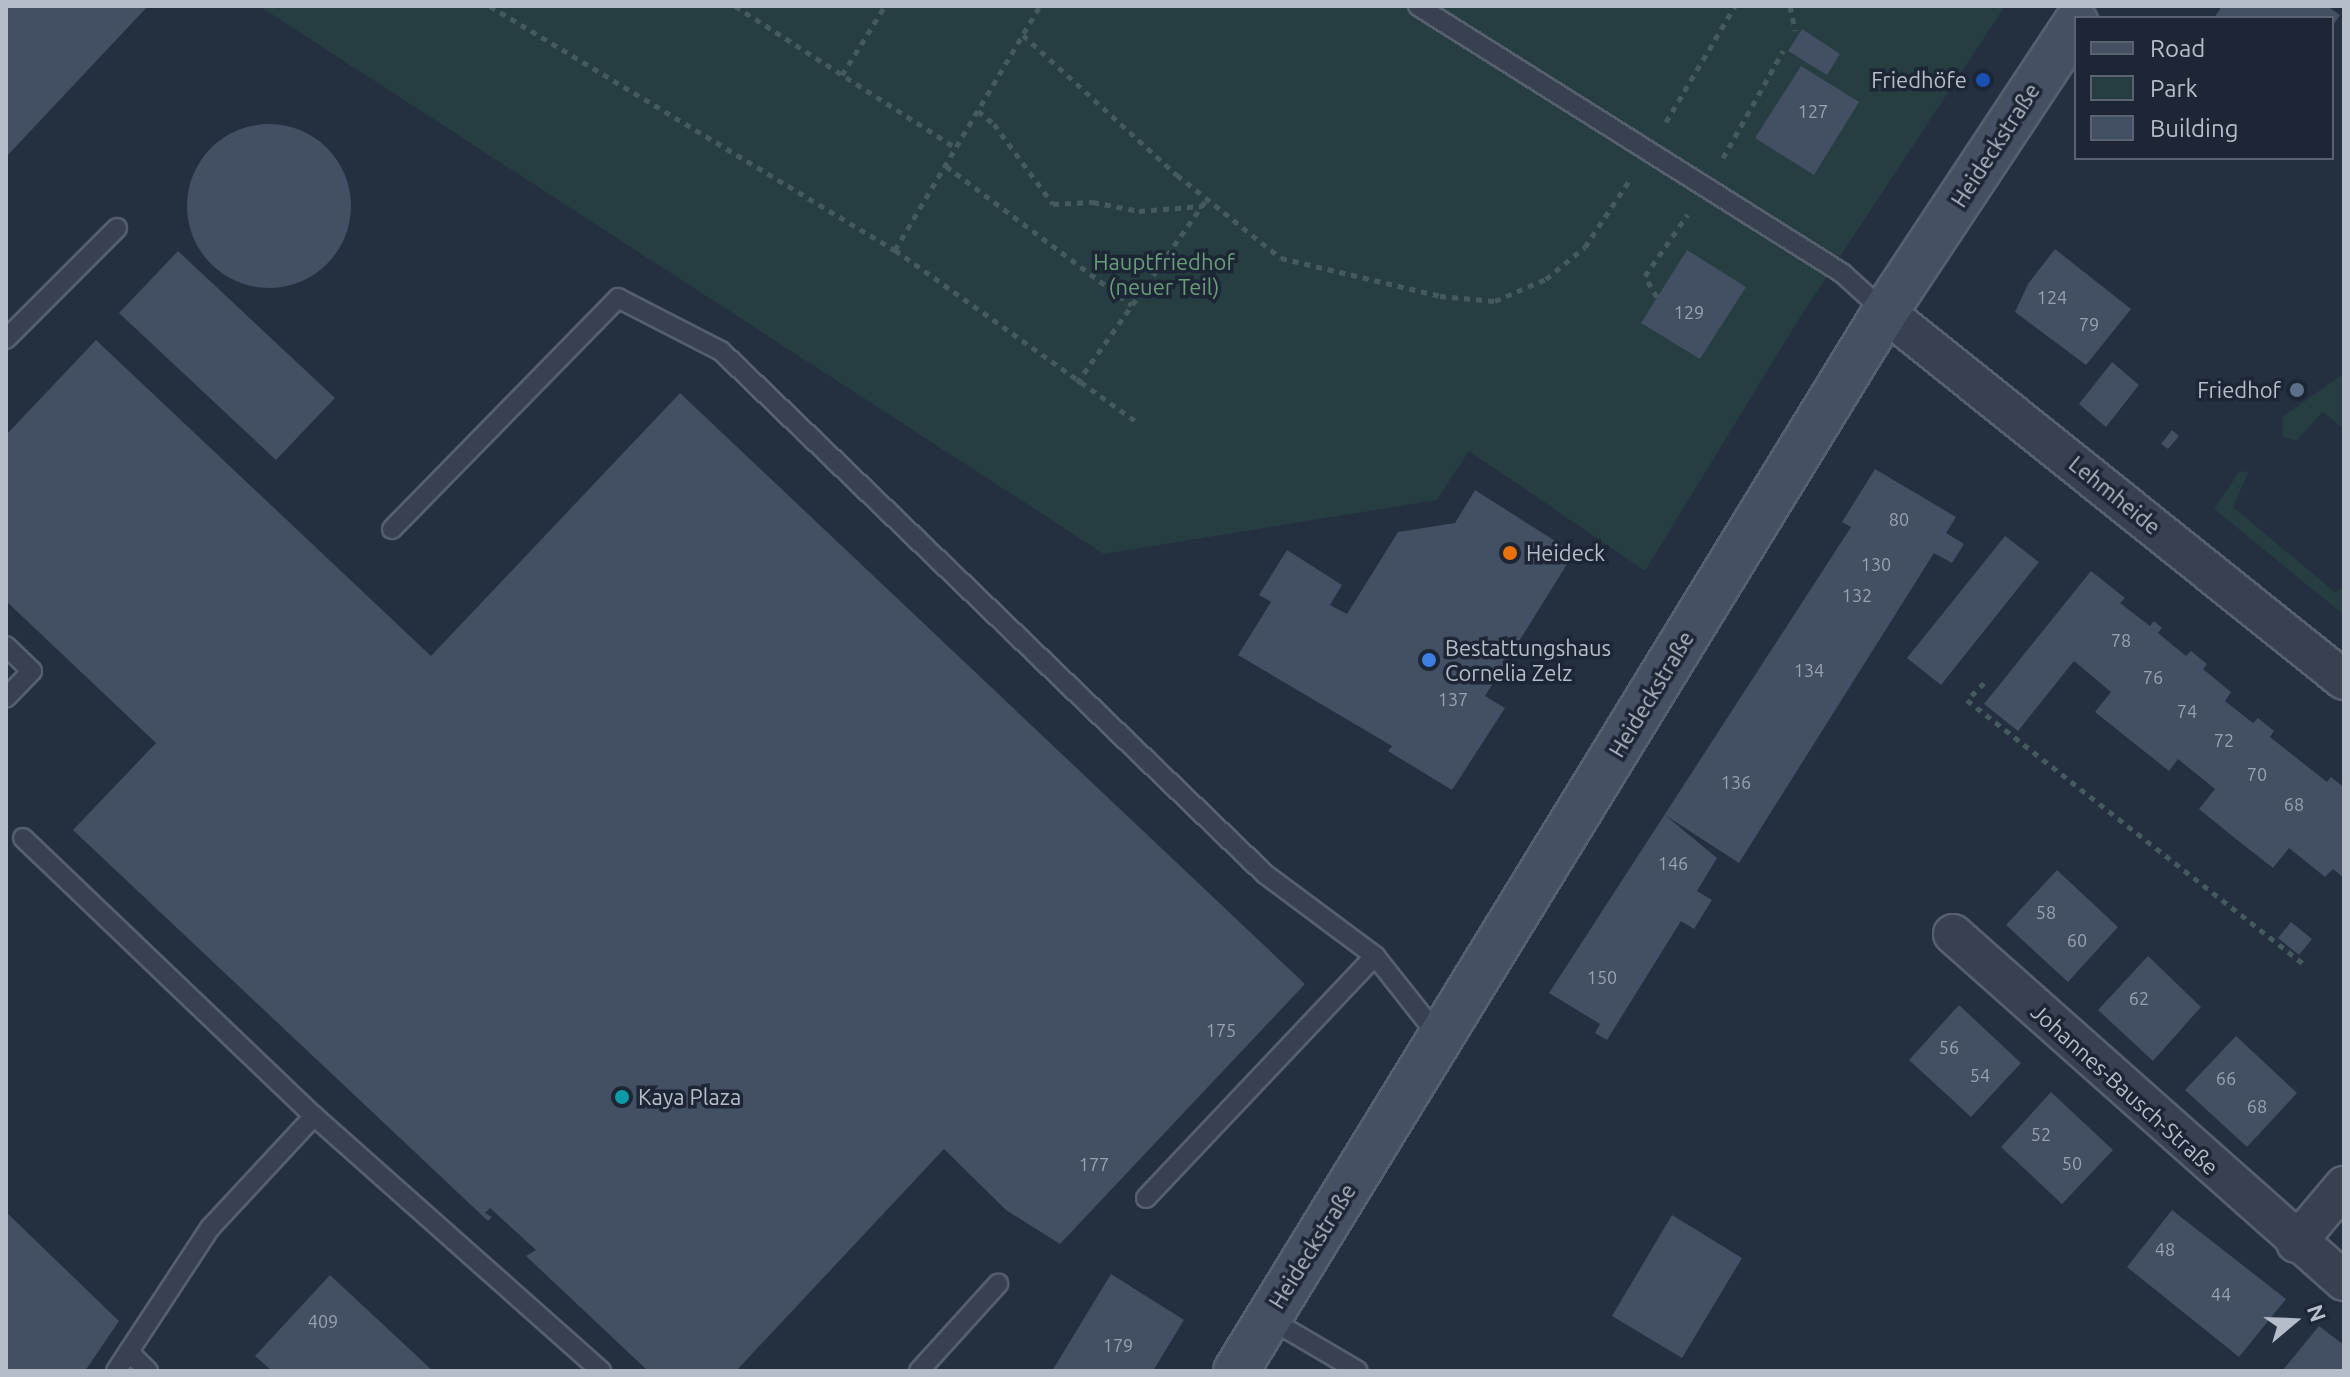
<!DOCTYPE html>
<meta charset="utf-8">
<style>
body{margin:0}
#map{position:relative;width:2350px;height:1377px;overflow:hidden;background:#242f40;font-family:Ubuntu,sans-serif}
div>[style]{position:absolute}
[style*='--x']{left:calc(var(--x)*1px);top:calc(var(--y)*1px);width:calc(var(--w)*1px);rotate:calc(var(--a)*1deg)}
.green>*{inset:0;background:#263d41}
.building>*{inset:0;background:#434f62}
.round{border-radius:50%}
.path>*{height:5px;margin-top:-2.5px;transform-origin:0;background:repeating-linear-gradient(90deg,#445a5e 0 6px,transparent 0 12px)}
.roads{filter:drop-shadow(2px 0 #565f6e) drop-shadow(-2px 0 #565f6e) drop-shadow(0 2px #565f6e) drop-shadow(0 -2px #565f6e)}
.lane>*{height:18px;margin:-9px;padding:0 9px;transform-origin:9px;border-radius:9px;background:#384150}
.street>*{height:38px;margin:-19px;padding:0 19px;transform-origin:19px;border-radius:19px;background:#384150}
.secondary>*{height:44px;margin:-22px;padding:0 22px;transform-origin:22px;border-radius:22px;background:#465063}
.dots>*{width:22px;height:22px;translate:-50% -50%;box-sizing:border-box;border:4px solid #1d2635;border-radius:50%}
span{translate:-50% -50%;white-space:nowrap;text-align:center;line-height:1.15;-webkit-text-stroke:7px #1d2635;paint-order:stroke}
.number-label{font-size:18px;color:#98a2b1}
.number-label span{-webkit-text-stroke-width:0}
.poi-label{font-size:22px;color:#b5bdcb}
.right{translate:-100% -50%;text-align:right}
.left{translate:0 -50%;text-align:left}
.street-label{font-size:22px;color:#b5bdcb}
.park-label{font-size:22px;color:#6b9c78}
.frame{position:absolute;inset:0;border:8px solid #b5bdcb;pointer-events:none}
.legend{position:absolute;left:2074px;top:16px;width:260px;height:144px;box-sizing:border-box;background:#1d2635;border:2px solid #5a6271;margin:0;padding:10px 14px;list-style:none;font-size:24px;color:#b5bdcb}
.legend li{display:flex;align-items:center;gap:16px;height:40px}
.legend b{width:40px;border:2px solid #5a6271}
.north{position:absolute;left:2254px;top:1281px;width:80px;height:80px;-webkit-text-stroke:6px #1d2635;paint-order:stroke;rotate:71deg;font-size:22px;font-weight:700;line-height:32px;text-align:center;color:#b5bdcb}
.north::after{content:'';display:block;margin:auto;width:28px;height:36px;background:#b5bdcb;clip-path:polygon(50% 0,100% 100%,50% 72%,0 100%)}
</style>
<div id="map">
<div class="green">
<div style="clip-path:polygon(259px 6px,2005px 6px,1799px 319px,1645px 571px,1469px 451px,1437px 500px,1104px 554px)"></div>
<div style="clip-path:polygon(2344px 373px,2344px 429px,2323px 412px,2296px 441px,2283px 437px,2282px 417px)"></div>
<div style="clip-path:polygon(2249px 471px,2233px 507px,2336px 593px,2344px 585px,2344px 615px,2214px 509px,2239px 472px)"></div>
</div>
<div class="building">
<div style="clip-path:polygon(6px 6px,148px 6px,6px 157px)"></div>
<div style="clip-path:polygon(2222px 6px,2327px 6px,2340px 15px,2332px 27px,2332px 18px,2214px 18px)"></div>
<div style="clip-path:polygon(1802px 29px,1840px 54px,1827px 75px,1788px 51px)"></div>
<div style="clip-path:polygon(1801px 66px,1859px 102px,1814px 175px,1755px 138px)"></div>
<div class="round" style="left:187px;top:124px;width:164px;height:164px"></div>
<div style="clip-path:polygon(2055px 249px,2131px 309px,2086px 365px,2015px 312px,2028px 284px)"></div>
<div style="clip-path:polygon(1687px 250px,1746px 287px,1700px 359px,1641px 323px)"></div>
<div style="clip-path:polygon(178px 251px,335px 398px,276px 460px,119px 313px)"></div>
<div style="clip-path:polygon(96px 340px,431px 656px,680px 393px,1305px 984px,1060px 1244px,1006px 1210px,944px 1149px,736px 1371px,648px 1371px,526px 1256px,536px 1250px,490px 1208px,485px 1213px,492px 1217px,488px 1221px,73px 830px,156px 743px,6px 601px,6px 435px)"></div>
<div style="clip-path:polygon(2112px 362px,2139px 385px,2106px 427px,2079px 404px)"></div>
<div style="clip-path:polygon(2172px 430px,2179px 436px,2168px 449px,2161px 444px)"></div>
<div style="clip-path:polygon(1875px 469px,1956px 517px,1946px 533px,1964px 544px,1952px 563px,1934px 553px,1739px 863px,1665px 815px,1717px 858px,1697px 891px,1712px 900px,1694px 929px,1681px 921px,1607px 1040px,1595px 1033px,1600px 1024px,1549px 993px,1851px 527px,1842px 522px)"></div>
<div style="clip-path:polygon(1475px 490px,1574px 553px,1485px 696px,1505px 708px,1452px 790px,1388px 751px,1392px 746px,1238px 655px,1271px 602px,1259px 595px,1287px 550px,1342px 585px,1330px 605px,1347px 614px,1398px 532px,1455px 523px)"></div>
<div style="clip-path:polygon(2005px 536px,2039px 562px,1941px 685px,1907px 658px)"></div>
<div style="clip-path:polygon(2091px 571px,2125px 598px,2120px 603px,2150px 626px,2154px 621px,2162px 628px,2158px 633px,2186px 656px,2191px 651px,2207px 664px,2203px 669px,2231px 692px,2225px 701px,2253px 723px,2258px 718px,2274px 731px,2270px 737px,2327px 782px,2331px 777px,2344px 787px,2344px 878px,2333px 869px,2325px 877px,2289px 848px,2273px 868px,2236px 839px,2199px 809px,2215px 789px,2178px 759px,2169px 771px,2095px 712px,2111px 692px,2074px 661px,2018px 731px,1984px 704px)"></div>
<div style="clip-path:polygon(2057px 870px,2118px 927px,2068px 982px,2006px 925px)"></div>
<div style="clip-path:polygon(2291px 922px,2312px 939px,2299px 955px,2278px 938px)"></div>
<div style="clip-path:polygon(2148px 956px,2201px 1007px,2153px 1061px,2098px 1010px)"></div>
<div style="clip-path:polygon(1959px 1005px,2021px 1063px,1971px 1117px,1909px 1060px)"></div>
<div style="clip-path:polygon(2236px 1036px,2297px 1093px,2247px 1147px,2185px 1090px)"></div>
<div style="clip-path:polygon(2051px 1092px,2113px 1150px,2062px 1204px,2001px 1147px)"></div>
<div style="clip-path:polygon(2172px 1210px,2286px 1299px,2239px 1357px,2127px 1267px)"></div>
<div style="clip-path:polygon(6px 1212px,119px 1321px,85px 1371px,6px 1371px)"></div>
<div style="clip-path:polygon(1672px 1215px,1742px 1258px,1682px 1358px,1612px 1316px)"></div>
<div style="clip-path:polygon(1111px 1274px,1184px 1320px,1153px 1371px,1052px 1371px)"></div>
<div style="clip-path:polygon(330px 1275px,433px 1371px,272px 1371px,255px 1356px)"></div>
<div style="clip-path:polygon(2319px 1326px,2344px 1345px,2344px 1371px,2282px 1371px)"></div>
</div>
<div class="path">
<div style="--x:490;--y:6;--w:473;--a:31.1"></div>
<div style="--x:895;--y:250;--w:284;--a:-59.3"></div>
<div style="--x:735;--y:6;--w:263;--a:32.7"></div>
<div style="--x:1790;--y:6;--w:25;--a:78"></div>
<div style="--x:1023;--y:35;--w:208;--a:42.3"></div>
<div style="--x:1177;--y:175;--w:133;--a:38.6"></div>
<div style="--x:1281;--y:258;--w:163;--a:13.4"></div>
<div style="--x:1440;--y:296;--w:55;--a:5.2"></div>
<div style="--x:1495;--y:301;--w:56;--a:-23.3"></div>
<div style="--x:1546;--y:279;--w:50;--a:-39.4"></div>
<div style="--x:1585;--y:247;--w:83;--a:-56.3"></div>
<div style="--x:842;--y:75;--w:81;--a:-58.1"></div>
<div style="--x:978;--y:111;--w:21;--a:39"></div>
<div style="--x:994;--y:124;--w:99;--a:53.6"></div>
<div style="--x:1053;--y:204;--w:40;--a:-2.9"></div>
<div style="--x:1093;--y:202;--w:47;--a:11.1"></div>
<div style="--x:1139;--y:211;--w:63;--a:-4.5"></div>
<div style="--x:1666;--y:122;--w:135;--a:-59.3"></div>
<div style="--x:1723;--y:158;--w:123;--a:-60.7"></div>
<div style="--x:946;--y:166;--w:232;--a:36.8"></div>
<div style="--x:895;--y:250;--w:296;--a:35.4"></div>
<div style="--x:1657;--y:297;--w:24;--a:-120"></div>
<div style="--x:1645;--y:276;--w:75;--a:-55.3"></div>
<div style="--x:1077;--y:383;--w:225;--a:-54.8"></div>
<div style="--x:1984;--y:683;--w:24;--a:135"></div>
<div style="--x:1967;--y:700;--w:429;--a:38.1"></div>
</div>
<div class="roads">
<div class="lane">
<div style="--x:1418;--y:6;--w:501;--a:32.2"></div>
<div style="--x:1842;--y:273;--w:58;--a:42.2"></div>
<div style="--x:6;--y:339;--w:157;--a:-45"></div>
<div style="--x:392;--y:529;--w:323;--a:-45.6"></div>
<div style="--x:618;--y:298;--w:116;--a:27.2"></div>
<div style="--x:721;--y:351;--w:755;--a:43.87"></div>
<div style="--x:1265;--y:874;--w:137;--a:36.7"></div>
<div style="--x:1375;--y:956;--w:105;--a:51.6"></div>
<div style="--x:6;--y:646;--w:36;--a:44"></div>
<div style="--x:32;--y:671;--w:37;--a:134"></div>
<div style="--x:23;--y:838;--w:402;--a:43.7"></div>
<div style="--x:1146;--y:1198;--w:333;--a:-46.6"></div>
<div style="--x:1268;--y:1318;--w:104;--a:30.5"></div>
<div style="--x:129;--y:1352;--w:27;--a:45"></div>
<div style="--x:116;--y:1371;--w:171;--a:-56.7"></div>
<div style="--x:210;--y:1228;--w:153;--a:-47.1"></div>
<div style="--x:314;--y:1116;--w:384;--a:41.6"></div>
<div style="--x:919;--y:1371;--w:118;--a:-47.8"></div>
</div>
<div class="street">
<div style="--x:1885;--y:312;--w:588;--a:38.72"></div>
<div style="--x:1953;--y:934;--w:523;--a:41.59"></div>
<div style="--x:2296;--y:1243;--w:75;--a:-49.9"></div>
</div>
<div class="secondary">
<div style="--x:1236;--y:1371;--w:1242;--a:-58.5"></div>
<div style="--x:1885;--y:312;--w:346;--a:-56.5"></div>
</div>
</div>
<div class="dots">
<div style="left:1983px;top:80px;background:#1a4fb4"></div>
<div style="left:2297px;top:390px;background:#5c6f8a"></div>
<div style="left:1510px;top:553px;background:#e8710a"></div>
<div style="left:1429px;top:660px;background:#3f7fe0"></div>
<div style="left:622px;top:1097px;background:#0f9aa8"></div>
</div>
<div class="number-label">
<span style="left:1813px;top:111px">127</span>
<span style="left:2052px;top:297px">124</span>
<span style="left:1689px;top:312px">129</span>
<span style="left:2089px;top:324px">79</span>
<span style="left:1899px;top:519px">80</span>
<span style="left:1876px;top:564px">130</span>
<span style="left:1857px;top:595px">132</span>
<span style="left:2121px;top:640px">78</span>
<span style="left:1809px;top:670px">134</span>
<span style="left:2153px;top:677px">76</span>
<span style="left:1453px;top:699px">137</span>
<span style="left:2187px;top:711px">74</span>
<span style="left:2224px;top:740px">72</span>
<span style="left:2257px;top:774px">70</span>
<span style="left:1736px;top:782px">136</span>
<span style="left:2294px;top:804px">68</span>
<span style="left:1673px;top:863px">146</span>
<span style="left:2046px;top:912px">58</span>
<span style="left:2077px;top:940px">60</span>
<span style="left:1602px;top:977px">150</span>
<span style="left:2139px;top:998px">62</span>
<span style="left:1221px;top:1030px">175</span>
<span style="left:1949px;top:1047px">56</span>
<span style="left:1980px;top:1075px">54</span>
<span style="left:2226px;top:1078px">66</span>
<span style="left:2257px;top:1106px">68</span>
<span style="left:2041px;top:1134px">52</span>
<span style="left:2072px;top:1163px">50</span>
<span style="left:1094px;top:1164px">177</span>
<span style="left:2165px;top:1249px">48</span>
<span style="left:2221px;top:1294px">44</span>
<span style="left:323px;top:1321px">409</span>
<span style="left:1118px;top:1345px">179</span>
</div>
<div class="poi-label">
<span class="right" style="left:1967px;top:80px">Friedhöfe</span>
<span class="right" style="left:2281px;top:390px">Friedhof</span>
<span class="left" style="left:1526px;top:553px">Heideck</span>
<span class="left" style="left:1445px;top:660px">Bestattungshaus<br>Cornelia Zelz</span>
<span class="left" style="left:638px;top:1097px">Kaya Plaza</span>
</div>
<div class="street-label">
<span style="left:1995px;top:145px;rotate:-57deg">Heideckstraße</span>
<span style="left:2115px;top:495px;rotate:39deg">Lehmheide</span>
<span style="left:1651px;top:694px;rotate:-59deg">Heideckstraße</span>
<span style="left:2125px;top:1089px;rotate:42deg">Johannes-Bausch-Straße</span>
<span style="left:1312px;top:1246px;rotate:-58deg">Heideckstraße</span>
</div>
<div class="park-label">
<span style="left:1164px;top:274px">Hauptfriedhof<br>(neuer Teil)</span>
</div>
<div class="frame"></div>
<ul class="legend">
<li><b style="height:10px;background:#465063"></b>Road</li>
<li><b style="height:22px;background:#263d41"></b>Park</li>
<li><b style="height:22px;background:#434f62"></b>Building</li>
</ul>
<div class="north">N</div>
</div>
